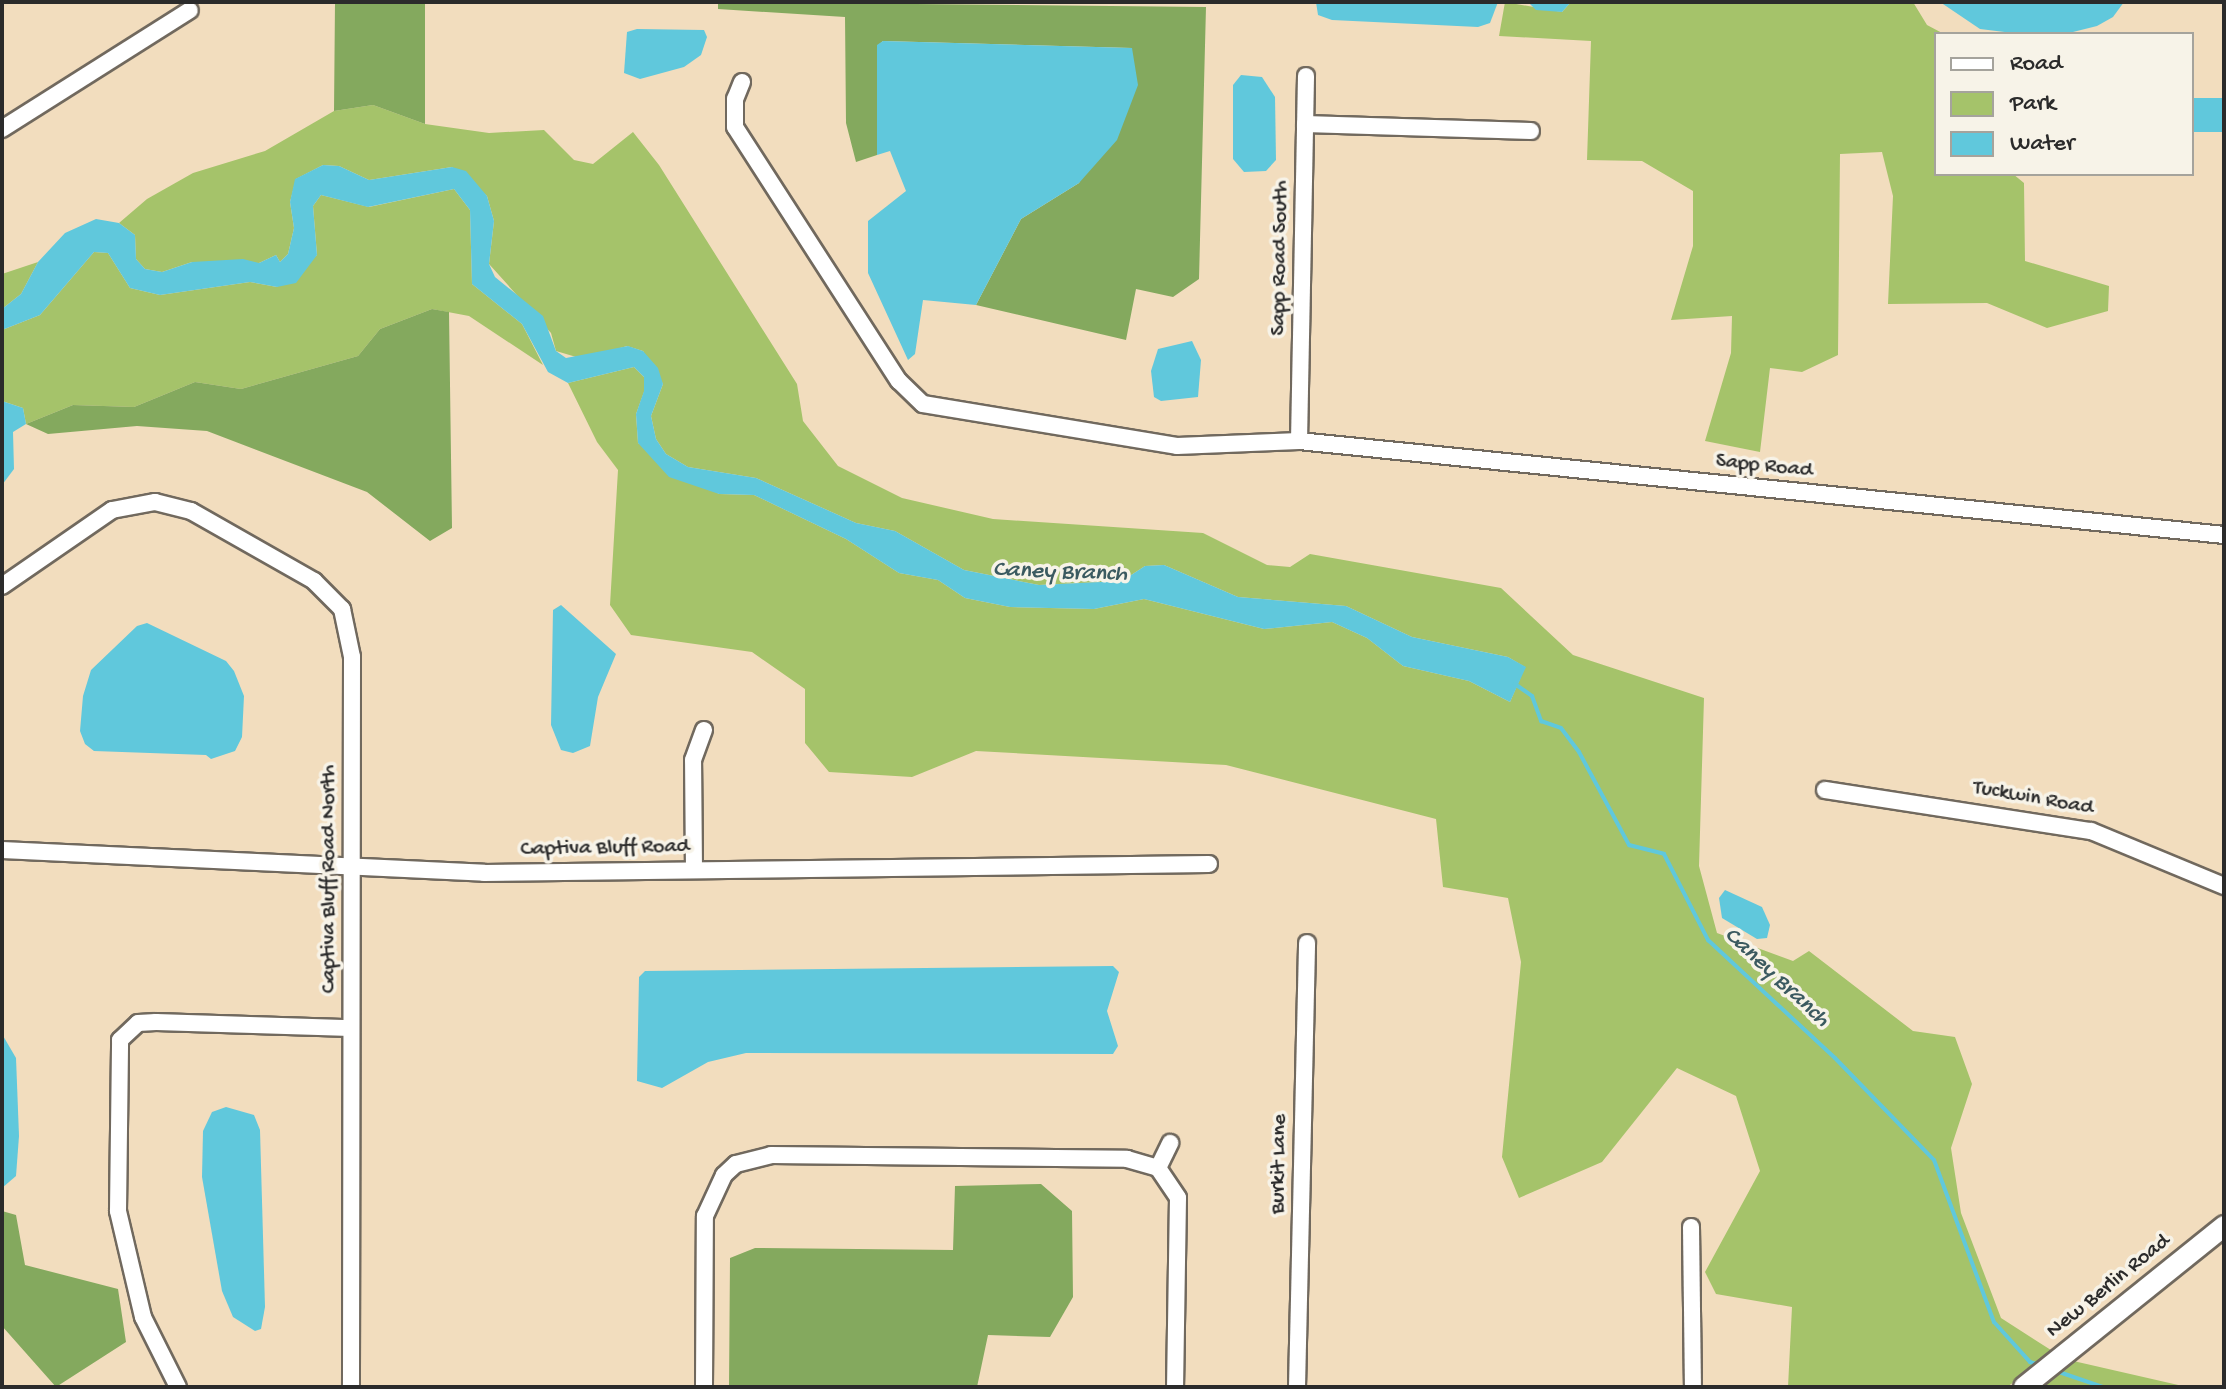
<!DOCTYPE html>
<style>
body{margin:0}
#map{position:relative;width:2226px;height:1389px;overflow:hidden;background:#f2ddbe;font-family:"Gochi Hand",sans-serif}
div>[style]{position:absolute}
[style*='--x']{left:calc(var(--x)*1px);top:calc(var(--y)*1px);width:calc(var(--w)*1px);rotate:calc(var(--a)*1deg)}
.green>*{inset:0;background:#a5c36a}
.forest>*{inset:0;background:#84a95e}
.water>*{inset:0;background:#60c8dc}
.stream>*{height:4px;margin:-2px;padding:0 2px;transform-origin:2px;border-radius:2px;background:#60c8dc}
.roads{filter:drop-shadow(2px 0 #71695e) drop-shadow(-2px 0 #71695e) drop-shadow(0 2px #71695e) drop-shadow(0 -2px #71695e)}
.minor>*{height:16px;margin:-8px;padding:0 8px;transform-origin:8px;border-radius:8px;background:#fff}
.major>*{height:20px;margin:-10px;padding:0 10px;transform-origin:10px;border-radius:10px;background:#fff}
span{translate:-50% -50%;white-space:nowrap;text-align:center;line-height:1.15;-webkit-text-stroke:7px #f7f3e8;paint-order:stroke}
.street-label{font-size:22px;color:#2b2b2b}
.water-label{font-size:24px;color:#3b5a60;font-style:italic}
.frame{position:absolute;inset:0;border:4px solid #2b2b2b;pointer-events:none}
.legend{position:absolute;left:1934px;top:32px;width:260px;height:144px;box-sizing:border-box;background:#f7f3e8;border:2px solid #a5a39c;margin:0;padding:10px 14px;list-style:none;font-size:24px;color:#2b2b2b}
.legend li{display:flex;align-items:center;gap:16px;height:40px}
.legend b{width:40px;border:2px solid #a5a39c}
</style>
<div id="map">
<div class="green">
<div style="clip-path:polygon(1505px 2px,1562px 12px,1571px 2px,1913px 2px,1927px 25px,1944px 34px,1936px 34px,1936px 174px,2013px 174px,2024px 183px,2025px 261px,2109px 286px,2108px 311px,2047px 328px,1987px 303px,1888px 304px,1893px 196px,1882px 152px,1840px 154px,1838px 355px,1802px 372px,1770px 368px,1760px 452px,1705px 441px,1731px 353px,1732px 316px,1671px 320px,1693px 246px,1693px 191px,1642px 161px,1587px 160px,1591px 41px,1499px 36px)"></div>
<div style="clip-path:polygon(373px 105px,425px 124px,489px 133px,544px 130px,574px 160px,593px 164px,633px 132px,659px 165px,797px 384px,803px 421px,838px 466px,902px 498px,993px 519px,1203px 533px,1267px 565px,1290px 567px,1310px 554px,1501px 588px,1573px 655px,1704px 698px,1699px 866px,1717px 933px,1793px 961px,1809px 951px,1913px 1031px,1955px 1037px,1972px 1084px,1951px 1148px,1961px 1213px,2001px 1318px,2054px 1352px,2007px 1387px,1788px 1387px,1792px 1307px,1716px 1294px,1705px 1272px,1760px 1171px,1736px 1096px,1677px 1068px,1602px 1162px,1519px 1198px,1502px 1157px,1521px 962px,1508px 898px,1443px 887px,1436px 819px,1226px 765px,976px 751px,912px 777px,829px 772px,805px 743px,805px 689px,752px 652px,631px 635px,610px 605px,618px 470px,597px 442px,568px 383px,634px 367px,644px 377px,644px 392px,636px 414px,638px 443px,719px 494px,754px 495px,846px 539px,899px 573px,938px 580px,965px 598px,1010px 607px,1094px 609px,1144px 599px,1264px 629px,1332px 622px,1367px 638px,1403px 666px,1469px 681px,1510px 702px,1525px 667px,1508px 657px,1412px 637px,1346px 606px,1238px 597px,1164px 565px,1145px 566px,1122px 581px,1039px 585px,964px 570px,895px 531px,856px 523px,756px 478px,688px 467px,666px 454px,656px 439px,651px 416px,663px 384px,643px 351px,627px 346px,583px 359px,556px 351px,551px 333px,489px 264px,494px 221px,487px 196px,452px 167px,369px 180px,339px 166px,323px 165px,296px 179px,290px 202px,294px 228px,288px 254px,280px 262px,276px 255px,259px 263px,192px 262px,162px 272px,145px 269px,136px 259px,135px 235px,119px 223px,147px 199px,193px 173px,265px 151px,334px 111px)"></div>
<div style="clip-path:polygon(454px 189px,470px 210px,472px 284px,522px 324px,543px 365px,469px 316px,432px 309px,380px 329px,358px 356px,241px 389px,195px 382px,134px 407px,73px 405px,26px 424px,23px 408px,2px 401px,2px 330px,40px 315px,94px 252px,108px 253px,130px 288px,160px 295px,250px 282px,277px 287px,317px 255px,313px 206px,321px 195px,369px 207px)"></div>
<div style="clip-path:polygon(38px 262px,21px 294px,2px 309px,2px 274px)"></div>
<div style="clip-path:polygon(2069px 1360px,2187px 1387px,2034px 1387px)"></div>
</div>
<div class="forest">
<div style="clip-path:polygon(335px 2px,425px 2px,425px 124px,373px 105px,334px 111px)"></div>
<div style="clip-path:polygon(718px 2px,1206px 7px,1199px 279px,1173px 297px,1136px 289px,1126px 340px,976px 305px,1021px 219px,1079px 183px,1132px 48px,883px 41px,877px 46px,877px 155px,856px 162px,846px 123px,845px 17px,718px 9px)"></div>
<div style="clip-path:polygon(432px 309px,449px 312px,452px 528px,430px 541px,367px 492px,207px 431px,137px 426px,48px 434px,26px 424px,73px 405px,134px 407px,195px 382px,241px 389px,358px 356px,380px 329px)"></div>
<div style="clip-path:polygon(1041px 1184px,1072px 1211px,1073px 1297px,1050px 1337px,988px 1335px,977px 1387px,729px 1387px,730px 1258px,755px 1248px,953px 1250px,955px 1186px)"></div>
<div style="clip-path:polygon(2px 1211px,16px 1215px,25px 1265px,118px 1289px,126px 1342px,56px 1387px,2px 1326px)"></div>
</div>
<div class="water">
<div style="clip-path:polygon(1316px 2px,1498px 2px,1490px 23px,1478px 27px,1332px 20px,1318px 15px)"></div>
<div style="clip-path:polygon(1528px 2px,1571px 2px,1562px 12px,1536px 10px)"></div>
<div style="clip-path:polygon(1940px 2px,2124px 2px,2113px 17px,2097px 26px,2065px 34px,2021px 34px,1980px 29px)"></div>
<div style="clip-path:polygon(637px 29px,704px 30px,707px 37px,701px 55px,684px 67px,640px 79px,624px 73px,627px 32px)"></div>
<div style="clip-path:polygon(883px 41px,1132px 48px,1138px 85px,1117px 140px,1079px 183px,1021px 219px,976px 305px,923px 300px,915px 354px,908px 360px,868px 273px,868px 221px,906px 191px,890px 151px,877px 155px,877px 45px)"></div>
<div style="clip-path:polygon(1241px 75px,1262px 77px,1275px 97px,1276px 160px,1266px 171px,1244px 172px,1233px 159px,1233px 85px)"></div>
<div style="clip-path:polygon(2192px 98px,2224px 98px,2224px 132px,2192px 132px)"></div>
<div style="clip-path:polygon(323px 165px,339px 166px,369px 180px,452px 167px,466px 171px,487px 196px,494px 221px,489px 264px,495px 277px,543px 316px,556px 351px,566px 358px,628px 346px,643px 351px,658px 368px,663px 384px,651px 416px,656px 439px,666px 454px,688px 467px,756px 478px,856px 523px,895px 531px,964px 570px,1039px 585px,1122px 581px,1145px 566px,1164px 565px,1238px 597px,1346px 606px,1412px 637px,1508px 657px,1526px 667px,1510px 702px,1469px 681px,1403px 666px,1367px 638px,1332px 622px,1264px 629px,1144px 599px,1094px 609px,1010px 607px,965px 598px,938px 580px,899px 573px,846px 539px,754px 495px,719px 494px,669px 477px,638px 443px,636px 414px,644px 391px,644px 377px,634px 367px,568px 383px,548px 372px,522px 324px,472px 284px,470px 210px,454px 189px,368px 207px,321px 195px,313px 206px,317px 255px,296px 283px,277px 287px,250px 282px,160px 295px,130px 288px,108px 253px,94px 252px,40px 315px,2px 330px,2px 309px,21px 294px,38px 262px,65px 233px,96px 219px,119px 223px,135px 235px,136px 259px,145px 269px,162px 272px,192px 262px,243px 259px,259px 263px,276px 255px,280px 262px,288px 254px,294px 228px,290px 202px,295px 179px)"></div>
<div style="clip-path:polygon(1192px 341px,1201px 360px,1198px 397px,1161px 401px,1154px 397px,1151px 371px,1158px 349px)"></div>
<div style="clip-path:polygon(2px 401px,23px 408px,26px 424px,13px 432px,14px 469px,2px 485px)"></div>
<div style="clip-path:polygon(561px 605px,616px 654px,598px 697px,590px 746px,573px 753px,561px 750px,551px 725px,553px 610px)"></div>
<div style="clip-path:polygon(147px 623px,226px 661px,234px 671px,244px 696px,242px 737px,235px 751px,211px 759px,206px 755px,94px 751px,85px 744px,80px 731px,83px 696px,91px 670px,137px 626px)"></div>
<div style="clip-path:polygon(1725px 890px,1762px 907px,1770px 925px,1767px 938px,1757px 939px,1722px 918px,1719px 898px)"></div>
<div style="clip-path:polygon(1113px 966px,1119px 972px,1107px 1011px,1118px 1046px,1113px 1054px,746px 1053px,708px 1062px,662px 1088px,637px 1081px,639px 977px,645px 971px)"></div>
<div style="clip-path:polygon(2px 1034px,16px 1058px,19px 1136px,16px 1176px,2px 1188px)"></div>
<div style="clip-path:polygon(226px 1107px,254px 1115px,260px 1130px,265px 1307px,261px 1329px,255px 1331px,233px 1317px,222px 1291px,202px 1177px,203px 1131px,212px 1112px)"></div>
</div>
<div class="stream">
<div style="--x:1515;--y:684;--w:21;--a:35"></div>
<div style="--x:1532;--y:696;--w:27;--a:70"></div>
<div style="--x:1541;--y:721;--w:21;--a:19"></div>
<div style="--x:1561;--y:728;--w:30;--a:53"></div>
<div style="--x:1579;--y:752;--w:106;--a:61.7"></div>
<div style="--x:1629;--y:845;--w:36;--a:14"></div>
<div style="--x:1664;--y:854;--w:97;--a:62.9"></div>
<div style="--x:1708;--y:940;--w:173;--a:42.9"></div>
<div style="--x:1835;--y:1058;--w:142;--a:45.9"></div>
<div style="--x:1934;--y:1160;--w:173;--a:69.7"></div>
<div style="--x:1994;--y:1322;--w:54;--a:48"></div>
<div style="--x:2030;--y:1362;--w:10;--a:17"></div>
<div style="--x:2056;--y:1371;--w:50;--a:18.8"></div>
</div>
<div class="roads">
<div class="minor">
<div style="--x:742;--y:82;--w:18;--a:112"></div>
<div style="--x:735;--y:99;--w:28;--a:90"></div>
<div style="--x:735;--y:127;--w:302;--a:57.2"></div>
<div style="--x:899;--y:381;--w:33;--a:44"></div>
<div style="--x:923;--y:404;--w:257;--a:9.4"></div>
<div style="--x:1177;--y:446;--w:122;--a:-2.3"></div>
<div style="--x:1299;--y:441;--w:930;--a:5.8"></div>
<div style="--x:1305;--y:124;--w:226;--a:1.8"></div>
<div style="--x:2;--y:129;--w:222;--a:-32.3"></div>
<div style="--x:1299;--y:441;--w:365;--a:-88.9"></div>
<div style="--x:2;--y:586;--w:134;--a:-34.6"></div>
<div style="--x:112;--y:510;--w:44;--a:-10.5"></div>
<div style="--x:155;--y:502;--w:37;--a:14"></div>
<div style="--x:191;--y:511;--w:142;--a:29.6"></div>
<div style="--x:314;--y:581;--w:40;--a:45"></div>
<div style="--x:342;--y:609;--w:49;--a:78.2"></div>
<div style="--x:352;--y:657;--w:730;--a:90.08"></div>
<div style="--x:1825;--y:790;--w:269;--a:8.8"></div>
<div style="--x:2091;--y:831;--w:144;--a:22.5"></div>
<div style="--x:2;--y:850;--w:483;--a:2.7"></div>
<div style="--x:484;--y:873;--w:725;--a:-0.71"></div>
<div style="--x:694;--y:870;--w:110;--a:-90.5"></div>
<div style="--x:693;--y:760;--w:32;--a:-70"></div>
<div style="--x:1158;--y:1168;--w:28;--a:-64"></div>
<div style="--x:1691;--y:1227;--w:160;--a:89.3"></div>
<div style="--x:178;--y:1387;--w:78;--a:-116.6"></div>
<div style="--x:143;--y:1317;--w:109;--a:-103.3"></div>
<div style="--x:118;--y:1211;--w:171;--a:-89.3"></div>
<div style="--x:120;--y:1040;--w:25;--a:-43"></div>
<div style="--x:138;--y:1023;--w:18;--a:-3"></div>
<div style="--x:156;--y:1022;--w:195;--a:1.8"></div>
<div style="--x:704;--y:1387;--w:171;--a:-89.7"></div>
<div style="--x:705;--y:1216;--w:45;--a:-65.1"></div>
<div style="--x:724;--y:1175;--w:16;--a:-43"></div>
<div style="--x:736;--y:1164;--w:36;--a:-14"></div>
<div style="--x:771;--y:1155;--w:356;--a:0.6"></div>
<div style="--x:1127;--y:1159;--w:32;--a:16"></div>
<div style="--x:1158;--y:1168;--w:36;--a:56"></div>
<div style="--x:1178;--y:1198;--w:189;--a:90.9"></div>
<div style="--x:1297;--y:1387;--w:444;--a:-88.7"></div>
</div>
<div class="major">
<div style="--x:2024;--y:1387;--w:257;--a:-38.8"></div>
</div>
</div>
<div class="street-label">
<span style="left:1281px;top:258px;rotate:-89deg">Sapp Road South</span>
<span style="left:1764px;top:467px;rotate:6deg">Sapp Road</span>
<span style="left:2033px;top:799px;rotate:10deg">Tuckwin Road</span>
<span style="left:605px;top:849px;rotate:-1deg">Captiva Bluff Road</span>
<span style="left:330px;top:879px;rotate:-90deg">Captiva Bluff Road North</span>
<span style="left:1280px;top:1164px;rotate:-89deg">Burkit Lane</span>
<span style="left:2109px;top:1287px;rotate:-39deg">New Berlin Road</span>
</div>
<div class="water-label">
<span style="left:1060px;top:573px;rotate:2deg">Caney Branch</span>
<span style="left:1776px;top:978px;rotate:43deg">Caney Branch</span>
</div>
<div class="frame"></div>
<ul class="legend">
<li><b style="height:10px;background:#fff"></b>Road</li>
<li><b style="height:22px;background:#a5c36a"></b>Park</li>
<li><b style="height:22px;background:#60c8dc"></b>Water</li>
</ul>
</div>
